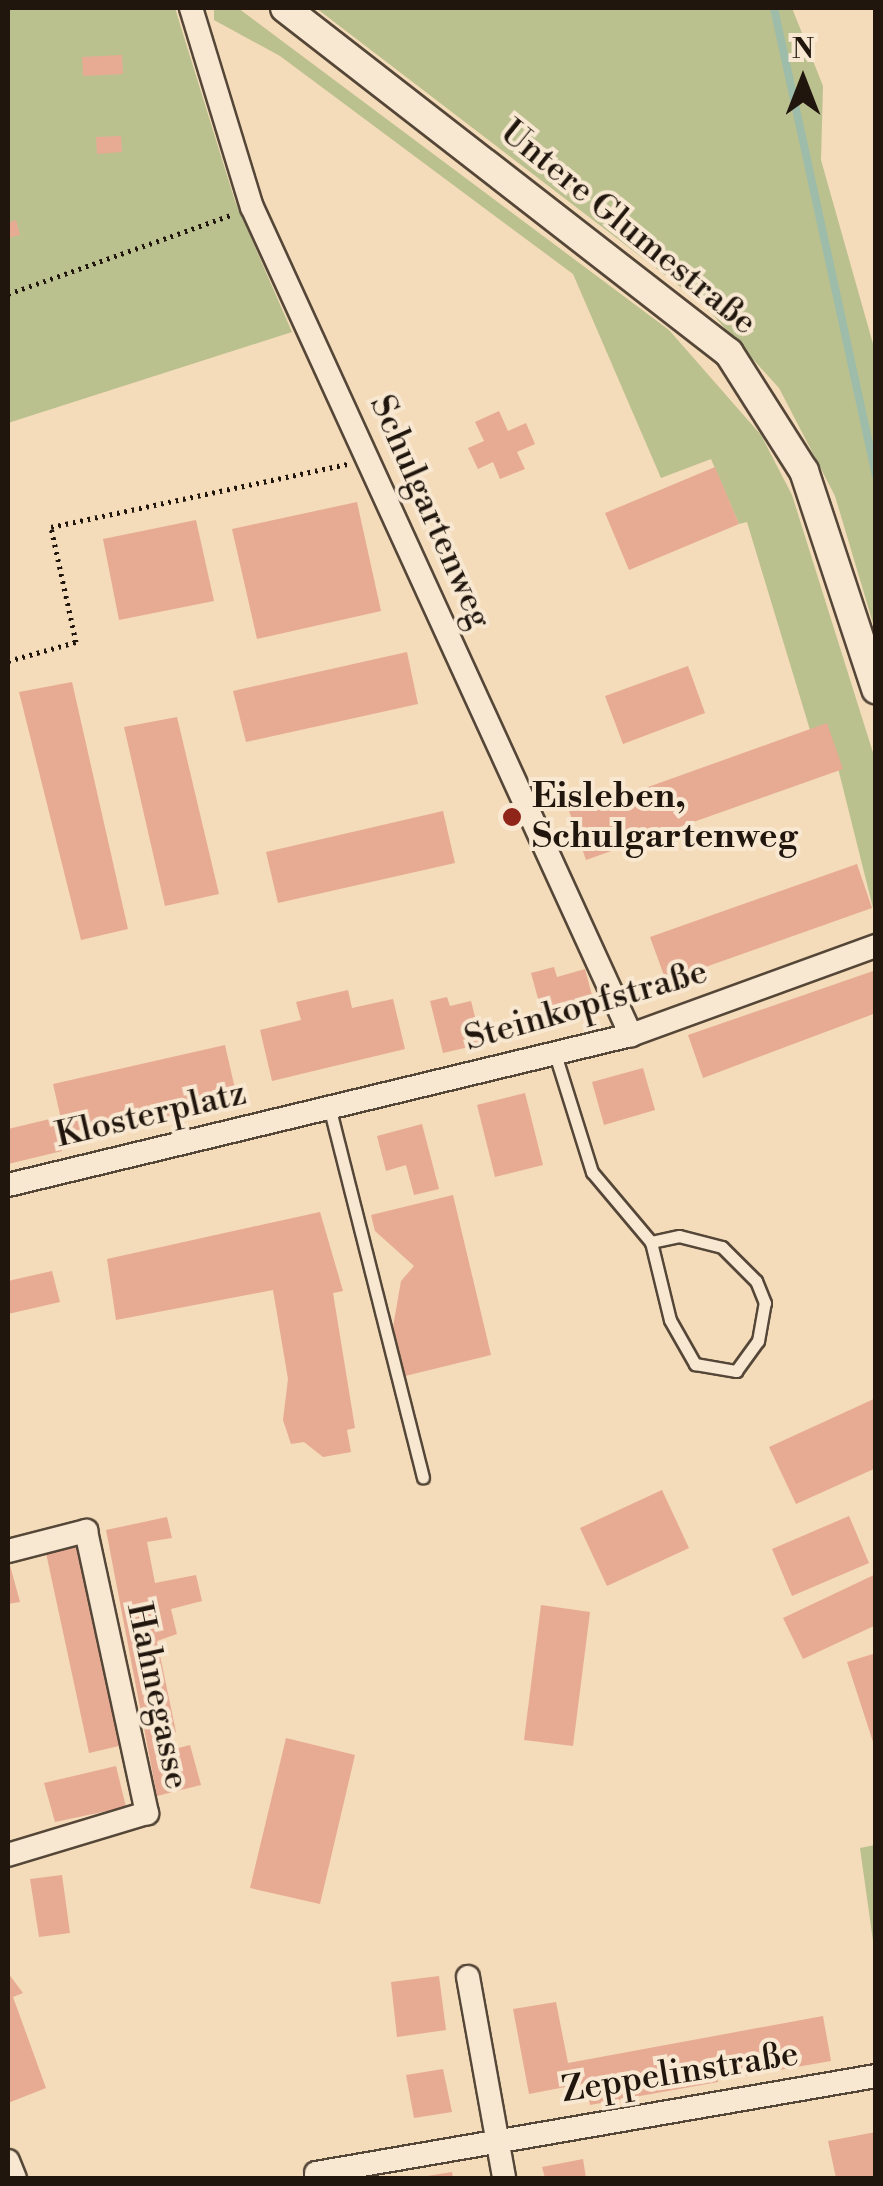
<!DOCTYPE html>
<meta charset="utf-8">
<style>
body{margin:0}
#map{position:relative;width:883px;height:2186px;overflow:hidden;background:#f4dbb9;font-family:"Libre Bodoni",serif}
div>[style]{position:absolute}
[style*='--x']{left:calc(var(--x)*1px);top:calc(var(--y)*1px);width:calc(var(--w)*1px);rotate:calc(var(--a)*1deg)}
.green>*{inset:0;background:#bbc08f}
.stream>*{height:8px;margin:-4px;padding:0 4px;transform-origin:4px;border-radius:4px;background:#9dbcaa}
.building>*{inset:0;background:#e7ab93}
.path>*{height:5px;margin-top:-2.5px;transform-origin:0;background:repeating-linear-gradient(90deg,#20160d 0 2.5px,transparent 0 7.5px)}
.roads{filter:drop-shadow(2px 0 #554738) drop-shadow(-2px 0 #554738) drop-shadow(0 2px #554738) drop-shadow(0 -2px #554738)}
.service>*{height:11px;margin:-5.5px;padding:0 5.5px;transform-origin:5.5px;border-radius:5.5px;background:#f8e8d2}
.minor>*{height:22px;margin:-11px;padding:0 11px;transform-origin:11px;border-radius:11px;background:#f8e8d2}
.tertiary>*{height:28px;margin:-14px;padding:0 14px;transform-origin:14px;border-radius:14px;background:#f8e8d2}
.dots>*{width:28px;height:28px;translate:-50% -50%;box-sizing:border-box;border:5px solid #f8e8d2;border-radius:50%}
span{translate:-50% -50%;white-space:nowrap;text-align:center;line-height:1.15;-webkit-text-stroke:8px #f8e8d2;paint-order:stroke}
.street-label{font-size:35px;color:#20160d}
.poi-label{font-size:35px;color:#20160d;font-weight:700}
.left{translate:0 -50%;text-align:left}
.frame{position:absolute;inset:0;border:10px solid #20160d;pointer-events:none}
.north{position:absolute;left:753px;top:30px;width:100px;height:100px;-webkit-text-stroke:8px #f8e8d2;paint-order:stroke;rotate:0deg;font-size:28px;font-weight:700;line-height:40px;text-align:center;color:#20160d}
.north::after{content:'';display:block;margin:auto;width:35px;height:45px;background:#20160d;clip-path:polygon(50% 0,100% 100%,50% 72%,0 100%)}
</style>
<div id="map">
<div class="green">
<div style="clip-path:polygon(8px 8px,175px 8px,235px 201px,292px 332px,8px 423px)"></div>
<div style="clip-path:polygon(214px 8px,238px 8px,669px 330px,761px 435px,792px 495px,875px 759px,875px 916px,827px 724px,810px 730px,747px 522px,739px 524px,711px 459px,661px 478px,573px 274px,280px 56px,214px 20px)"></div>
<div style="clip-path:polygon(316px 8px,792px 8px,823px 86px,821px 160px,875px 351px,875px 630px,835px 496px,779px 388px,704px 305px)"></div>
<div style="clip-path:polygon(875px 1845px,876px 1845px,875px 1955px,860px 1848px)"></div>
</div>
<div class="stream">
<div style="--x:774;--y:8;--w:480;--a:77.7"></div>
</div>
<div class="building">
<div style="clip-path:polygon(122px 55px,123px 74px,83px 76px,82px 57px)"></div>
<div style="clip-path:polygon(121px 136px,122px 152px,97px 154px,96px 137px)"></div>
<div style="clip-path:polygon(16px 220px,20px 235px,8px 238px,8px 223px)"></div>
<div style="clip-path:polygon(499px 411px,508px 431px,526px 423px,535px 444px,517px 452px,525px 469px,500px 479px,493px 462px,478px 469px,468px 448px,484px 441px,475px 422px)"></div>
<div style="clip-path:polygon(715px 467px,739px 524px,629px 570px,605px 513px)"></div>
<div style="clip-path:polygon(357px 502px,381px 611px,257px 639px,232px 529px)"></div>
<div style="clip-path:polygon(196px 520px,214px 601px,119px 620px,103px 539px)"></div>
<div style="clip-path:polygon(407px 652px,418px 704px,246px 742px,233px 691px)"></div>
<div style="clip-path:polygon(688px 666px,705px 713px,623px 744px,605px 696px)"></div>
<div style="clip-path:polygon(72px 682px,128px 929px,81px 940px,19px 692px)"></div>
<div style="clip-path:polygon(177px 717px,219px 894px,165px 906px,124px 727px)"></div>
<div style="clip-path:polygon(827px 723px,843px 769px,586px 860px,566px 802px,605px 789px,609px 801px)"></div>
<div style="clip-path:polygon(443px 811px,455px 863px,278px 903px,266px 852px)"></div>
<div style="clip-path:polygon(857px 864px,872px 908px,666px 981px,650px 937px)"></div>
<div style="clip-path:polygon(554px 967px,557px 977px,585px 969px,596px 1010px,545px 1024px,531px 973px)"></div>
<div style="clip-path:polygon(876px 970px,876px 1013px,703px 1078px,688px 1035px)"></div>
<div style="clip-path:polygon(348px 990px,352px 1008px,393px 999px,405px 1049px,272px 1081px,260px 1030px,301px 1020px,296px 1002px)"></div>
<div style="clip-path:polygon(447px 997px,450px 1006px,471px 1001px,482px 1044px,443px 1053px,430px 1001px)"></div>
<div style="clip-path:polygon(225px 1045px,236px 1093px,168px 1109px,170px 1117px,64px 1132px,53px 1084px)"></div>
<div style="clip-path:polygon(643px 1068px,655px 1110px,604px 1125px,592px 1082px)"></div>
<div style="clip-path:polygon(525px 1093px,543px 1165px,495px 1177px,477px 1105px)"></div>
<div style="clip-path:polygon(54px 1118px,62px 1151px,8px 1164px,8px 1129px)"></div>
<div style="clip-path:polygon(422px 1124px,439px 1189px,414px 1195px,406px 1165px,386px 1171px,377px 1136px)"></div>
<div style="clip-path:polygon(453px 1195px,491px 1355px,405px 1376px,393px 1327px,401px 1281px,414px 1266px,375px 1231px,371px 1215px)"></div>
<div style="clip-path:polygon(320px 1212px,343px 1291px,333px 1293px,355px 1428px,347px 1430px,351px 1452px,323px 1457px,304px 1442px,291px 1444px,283px 1420px,288px 1379px,273px 1290px,116px 1320px,107px 1259px)"></div>
<div style="clip-path:polygon(52px 1271px,60px 1302px,8px 1314px,8px 1281px)"></div>
<div style="clip-path:polygon(876px 1398px,876px 1468px,796px 1504px,769px 1447px)"></div>
<div style="clip-path:polygon(662px 1490px,689px 1548px,607px 1586px,580px 1528px)"></div>
<div style="clip-path:polygon(849px 1516px,869px 1563px,792px 1596px,772px 1549px)"></div>
<div style="clip-path:polygon(167px 1517px,172px 1538px,147px 1542px,155px 1583px,196px 1575px,202px 1601px,171px 1609px,177px 1634px,157px 1641px,176px 1732px,162px 1734px,167px 1751px,190px 1745px,201px 1785px,157px 1796px,106px 1530px)"></div>
<div style="clip-path:polygon(79px 1546px,119px 1746px,89px 1753px,46px 1553px)"></div>
<div style="clip-path:polygon(8px 1558px,20px 1602px,8px 1604px)"></div>
<div style="clip-path:polygon(876px 1574px,876px 1625px,803px 1659px,783px 1618px)"></div>
<div style="clip-path:polygon(541px 1605px,590px 1612px,573px 1746px,524px 1740px)"></div>
<div style="clip-path:polygon(876px 1653px,876px 1747px,875px 1748px,847px 1662px)"></div>
<div style="clip-path:polygon(286px 1738px,355px 1755px,320px 1904px,250px 1888px)"></div>
<div style="clip-path:polygon(116px 1766px,126px 1807px,55px 1822px,44px 1783px)"></div>
<div style="clip-path:polygon(62px 1875px,70px 1933px,39px 1937px,30px 1879px)"></div>
<div style="clip-path:polygon(8px 1973px,23px 1993px,13px 1997px,46px 2088px,8px 2103px)"></div>
<div style="clip-path:polygon(439px 1976px,446px 2030px,397px 2037px,391px 1982px)"></div>
<div style="clip-path:polygon(556px 2002px,568px 2063px,823px 2016px,831px 2061px,734px 2078px,730px 2056px,714px 2059px,718px 2082px,590px 2105px,586px 2083px,529px 2094px,513px 2009px)"></div>
<div style="clip-path:polygon(443px 2069px,452px 2112px,414px 2118px,406px 2075px)"></div>
<div style="clip-path:polygon(876px 2132px,876px 2178px,836px 2178px,828px 2141px)"></div>
<div style="clip-path:polygon(583px 2159px,586px 2178px,545px 2178px,542px 2167px)"></div>
<div style="clip-path:polygon(452px 2172px,453px 2178px,427px 2178px,427px 2176px)"></div>
</div>
<div class="path">
<div style="--x:8;--y:62;--w:5;--a:0"></div>
<div style="--x:8;--y:294;--w:237;--a:-19.5"></div>
<div style="--x:8;--y:661;--w:71;--a:-15.6"></div>
<div style="--x:76;--y:642;--w:118;--a:-102.3"></div>
<div style="--x:51;--y:527;--w:304;--a:-12"></div>
</div>
<div class="roads">
<div class="service">
<div style="--x:555;--y:1054;--w:124;--a:72.6"></div>
<div style="--x:592;--y:1172;--w:92;--a:49.9"></div>
<div style="--x:651;--y:1242;--w:80;--a:76.3"></div>
<div style="--x:670;--y:1320;--w:51;--a:60.4"></div>
<div style="--x:695;--y:1364;--w:42;--a:9.7"></div>
<div style="--x:736;--y:1371;--w:37;--a:-54"></div>
<div style="--x:758;--y:1341;--w:39;--a:-80"></div>
<div style="--x:765;--y:1303;--w:24;--a:-112"></div>
<div style="--x:756;--y:1281;--w:48;--a:-135"></div>
<div style="--x:722;--y:1247;--w:44;--a:-165.7"></div>
<div style="--x:679;--y:1236;--w:29;--a:168"></div>
<div style="--x:330;--y:1110;--w:379;--a:75.8"></div>
</div>
<div class="minor">
<div style="--x:191;--y:8;--w:208;--a:73"></div>
<div style="--x:252;--y:207;--w:911;--a:65.41"></div>
<div style="--x:8;--y:1185;--w:641;--a:-13.54"></div>
<div style="--x:631;--y:1035;--w:261;--a:-20"></div>
<div style="--x:8;--y:1551;--w:81;--a:-14.4"></div>
<div style="--x:86;--y:1531;--w:289;--a:77.8"></div>
<div style="--x:147;--y:1813;--w:145;--a:163.2"></div>
<div style="--x:468;--y:1977;--w:204;--a:79.8"></div>
<div style="--x:8;--y:2161;--w:18;--a:68"></div>
<div style="--x:316;--y:2173;--w:568;--a:-9.83"></div>
</div>
<div class="tertiary">
<div style="--x:285;--y:8;--w:562;--a:37.85"></div>
<div style="--x:729;--y:353;--w:140;--a:57.6"></div>
<div style="--x:804;--y:471;--w:230;--a:71.7"></div>
</div>
</div>
<div class="dots">
<div style="left:512px;top:817px;background:#8f2418"></div>
</div>
<div class="street-label">
<span style="left:628px;top:228px;rotate:39deg">Untere Glumestraße</span>
<span style="left:430px;top:512px;rotate:66deg">Schulgartenweg</span>
<span style="left:586px;top:1006px;rotate:-16deg">Steinkopfstraße</span>
<span style="left:151px;top:1115px;rotate:-13deg">Klosterplatz</span>
<span style="left:157px;top:1696px;rotate:78deg">Hahnegasse</span>
<span style="left:680px;top:2073px;rotate:-9deg">Zeppelinstraße</span>
</div>
<div class="poi-label">
<span class="left" style="left:532px;top:817px">Eisleben,<br>Schulgartenweg</span>
</div>
<div class="frame"></div>
<div class="north">N</div>
</div>
